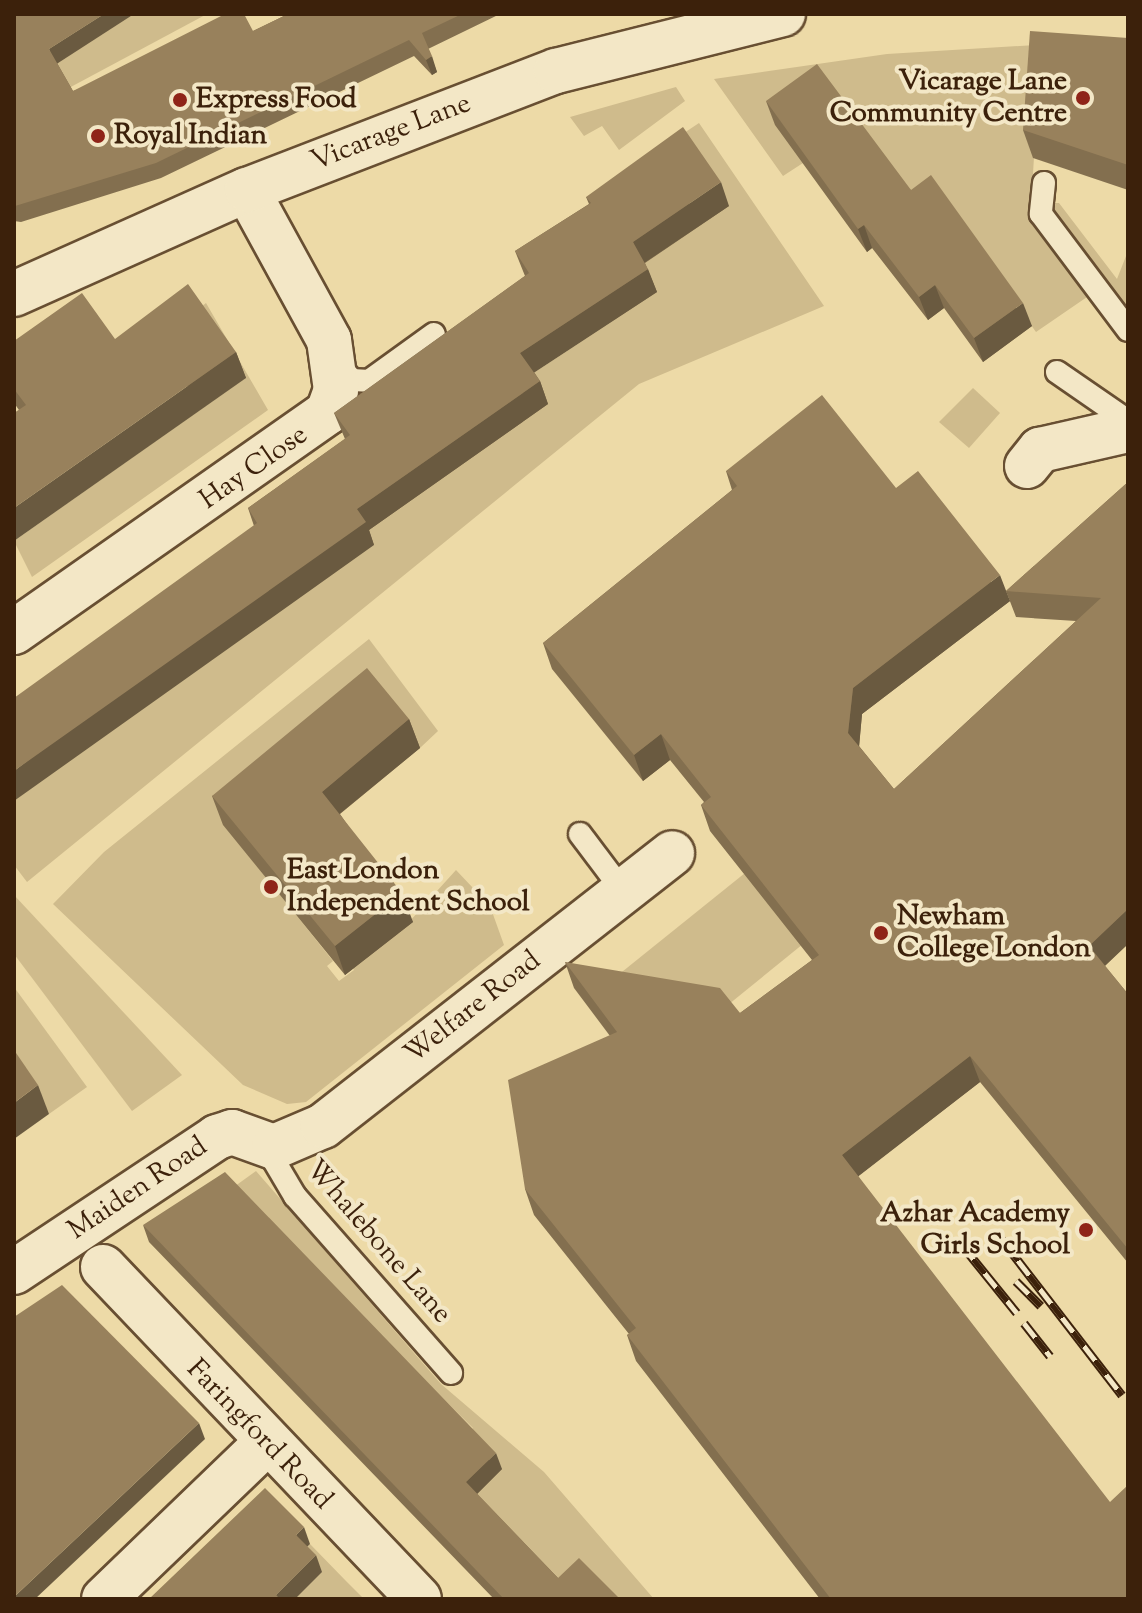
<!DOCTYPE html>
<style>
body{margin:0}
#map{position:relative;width:1142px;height:1613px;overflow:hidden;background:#eddaa7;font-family:"Sorts Mill Goudy",serif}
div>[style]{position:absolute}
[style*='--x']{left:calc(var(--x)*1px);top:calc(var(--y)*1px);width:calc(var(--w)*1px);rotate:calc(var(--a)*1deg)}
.green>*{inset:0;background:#cfbb8c}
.roads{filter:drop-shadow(2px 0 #684f32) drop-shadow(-2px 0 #684f32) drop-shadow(0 2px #684f32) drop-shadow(0 -2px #684f32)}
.lane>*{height:22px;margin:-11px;padding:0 11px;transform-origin:11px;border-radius:11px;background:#f3e7c6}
.street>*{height:44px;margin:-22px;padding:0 22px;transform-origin:22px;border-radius:22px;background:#f3e7c6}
.secondary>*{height:44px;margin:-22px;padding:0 22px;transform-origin:22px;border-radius:22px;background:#f3e7c6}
.rail>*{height:9px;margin-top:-4.5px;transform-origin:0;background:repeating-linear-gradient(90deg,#f3e7c6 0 18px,#3c210b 0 36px);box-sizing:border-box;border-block:2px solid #3c210b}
.wall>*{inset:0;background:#836f4f}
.shaded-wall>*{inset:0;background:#6a5a40}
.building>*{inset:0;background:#98815c}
.dots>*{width:22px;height:22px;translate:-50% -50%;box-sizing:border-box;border:4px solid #f3e7c6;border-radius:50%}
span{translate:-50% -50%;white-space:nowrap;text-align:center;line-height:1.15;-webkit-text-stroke:8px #f3e7c6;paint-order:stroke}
.poi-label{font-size:28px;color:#3c210b;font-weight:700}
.right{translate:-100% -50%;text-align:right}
.left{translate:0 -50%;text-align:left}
.street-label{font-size:28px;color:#3c210b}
.frame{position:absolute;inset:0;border:16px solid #3c210b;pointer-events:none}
</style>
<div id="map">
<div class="green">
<div style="clip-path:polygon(14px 14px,207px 14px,67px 89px)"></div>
<div style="clip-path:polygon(1051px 44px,1040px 60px,1030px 222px,1087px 297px,1036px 332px,940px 199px,803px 163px,783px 176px,714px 79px,887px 54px)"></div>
<div style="clip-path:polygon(676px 87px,685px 101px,619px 150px,602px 126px,584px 136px,570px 117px)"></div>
<div style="clip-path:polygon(699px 123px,824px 306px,639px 384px,27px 882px,14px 865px,14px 801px,365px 532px,529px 376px,656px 292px,641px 265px,681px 135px)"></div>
<div style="clip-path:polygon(1049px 203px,1059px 203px,1117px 279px,1128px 251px,1128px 314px)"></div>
<div style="clip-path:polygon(206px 303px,268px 410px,32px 577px,14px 541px,245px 378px,197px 310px)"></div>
<div style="clip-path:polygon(973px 388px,1000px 413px,969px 448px,939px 422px)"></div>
<div style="clip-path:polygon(369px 639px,438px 731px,420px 748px,378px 697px,223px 824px,333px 961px,327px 966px,339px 981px,354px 970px,342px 954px,399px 933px,456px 870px,490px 906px,504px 945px,306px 1102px,287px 1104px,243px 1085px,53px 904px,104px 852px)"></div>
<div style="clip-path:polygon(745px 873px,803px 944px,718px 1013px,597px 992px)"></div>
<div style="clip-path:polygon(14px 895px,182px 1075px,132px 1111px,14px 954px)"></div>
<div style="clip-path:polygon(14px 987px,87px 1087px,49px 1114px,14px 1064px)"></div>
<div style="clip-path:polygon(256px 1171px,441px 1384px,544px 1472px,654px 1599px,564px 1594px,472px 1499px,467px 1435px,473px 1428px,231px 1189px)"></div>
<div style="clip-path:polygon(310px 1544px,346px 1581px,364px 1599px,266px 1599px)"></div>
</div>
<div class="roads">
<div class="lane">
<div style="--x:1044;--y:183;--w:31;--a:96"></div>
<div style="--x:1041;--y:214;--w:145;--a:53.1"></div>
<div style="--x:337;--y:363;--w:23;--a:49"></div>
<div style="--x:352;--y:380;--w:17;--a:3"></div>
<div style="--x:369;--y:381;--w:80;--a:-35.9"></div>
<div style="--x:1057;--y:372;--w:86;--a:34.6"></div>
<div style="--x:580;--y:834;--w:71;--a:53"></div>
<div style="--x:266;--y:1147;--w:57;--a:59.4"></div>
<div style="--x:295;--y:1196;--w:236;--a:48.6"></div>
</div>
<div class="street">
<div style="--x:1027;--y:466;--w:21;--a:-51"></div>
<div style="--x:1040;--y:450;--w:90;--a:-12.8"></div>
<div style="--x:14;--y:632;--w:383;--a:-35"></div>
<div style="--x:328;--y:412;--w:23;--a:-70"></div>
<div style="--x:336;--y:390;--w:50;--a:-98"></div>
<div style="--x:329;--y:340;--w:171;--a:-118.7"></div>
<div style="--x:103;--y:1267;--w:458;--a:46.4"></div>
<div style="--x:14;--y:1272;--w:244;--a:-33.6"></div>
<div style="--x:217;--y:1137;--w:16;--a:-18"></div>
<div style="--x:232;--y:1132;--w:45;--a:19.7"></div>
<div style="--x:274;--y:1147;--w:53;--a:-23.2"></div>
<div style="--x:323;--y:1126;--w:443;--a:-38"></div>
<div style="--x:104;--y:1599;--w:223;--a:-43.9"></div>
</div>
<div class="secondary">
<div style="--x:14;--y:294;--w:255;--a:-24.1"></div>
<div style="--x:247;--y:190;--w:331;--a:-21.1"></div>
<div style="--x:556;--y:71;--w:234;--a:-14.1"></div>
</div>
</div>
<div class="rail">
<div style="--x:996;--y:1232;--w:206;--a:52.3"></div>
<div style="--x:962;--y:1245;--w:87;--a:51"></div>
<div style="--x:1016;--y:1281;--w:35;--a:45"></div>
<div style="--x:1024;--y:1323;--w:42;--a:51.8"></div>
</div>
<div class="wall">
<div style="clip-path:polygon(14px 14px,57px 63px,73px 91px,253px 31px,288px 14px,500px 14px,428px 49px,437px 72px,432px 75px,414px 56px,161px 178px,21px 222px,14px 221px)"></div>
<div style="clip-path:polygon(1128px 38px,1128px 190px,1033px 158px,1023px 130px)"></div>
<div style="clip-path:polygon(766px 101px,911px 190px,1032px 326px,983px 362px,944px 308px,928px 320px,872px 248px,867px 252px,775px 125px)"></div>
<div style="clip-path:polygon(586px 197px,729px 206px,645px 263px,657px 292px,534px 372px,540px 381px,548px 404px,369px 530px,374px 545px,254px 526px,248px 508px,345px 439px,334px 413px,525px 276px,515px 251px,589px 204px)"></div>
<div style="clip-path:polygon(115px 339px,236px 352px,246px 378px,19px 410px,14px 403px,14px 341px)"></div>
<div style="clip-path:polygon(726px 471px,896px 488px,1010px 601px,862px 714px,859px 746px,894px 789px,1076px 621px,1016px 617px,1006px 591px,1128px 482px,1128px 944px,1105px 966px,1128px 994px,1128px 1263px,980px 1082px,858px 1176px,1128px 1599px,820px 1599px,636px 1361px,627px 1335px,629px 1334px,534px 1215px,525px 1189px,610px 1036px,574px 988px,565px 962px,740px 1013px,812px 960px,710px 831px,701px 805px,704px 802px,670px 760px,643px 781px,552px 669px,543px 643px,732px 490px)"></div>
<div style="clip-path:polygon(409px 719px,420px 748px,340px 814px,413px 922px,345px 975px,223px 825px,212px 796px)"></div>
<div style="clip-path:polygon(143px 1225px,502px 1469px,477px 1494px,558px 1578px,620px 1599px,494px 1599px,149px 1242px)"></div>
</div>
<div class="shaded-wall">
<div style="clip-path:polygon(104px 14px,134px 14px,55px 65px,49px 49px)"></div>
<div style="clip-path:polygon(432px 56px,437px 72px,432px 75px,426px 60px)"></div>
<div style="clip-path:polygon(721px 182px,729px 206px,641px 265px,633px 242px)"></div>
<div style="clip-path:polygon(864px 225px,872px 248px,867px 252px,858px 229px)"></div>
<div style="clip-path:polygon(648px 269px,657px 292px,529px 376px,520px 353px)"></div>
<div style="clip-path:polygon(935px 285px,944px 308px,928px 320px,919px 297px)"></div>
<div style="clip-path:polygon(1023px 303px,1032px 326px,983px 362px,974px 338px)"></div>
<div style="clip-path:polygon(236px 352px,246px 378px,14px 541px,14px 508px)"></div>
<div style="clip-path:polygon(540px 381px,548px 404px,369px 530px,374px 545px,14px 801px,14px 771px,357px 509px)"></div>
<div style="clip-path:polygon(1000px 575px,1010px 601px,862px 714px,858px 759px,848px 733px,853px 688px)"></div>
<div style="clip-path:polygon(409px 719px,420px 748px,332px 820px,322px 792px)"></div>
<div style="clip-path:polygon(661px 734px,670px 760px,643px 781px,634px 755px)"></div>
<div style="clip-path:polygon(402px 893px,413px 922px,345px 975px,335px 946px)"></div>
<div style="clip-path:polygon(1128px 909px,1128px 944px,1098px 972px,1089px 946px)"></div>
<div style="clip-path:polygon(970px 1056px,980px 1082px,851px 1182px,842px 1155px)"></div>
<div style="clip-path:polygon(38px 1085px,49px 1114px,14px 1139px,14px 1103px)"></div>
<div style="clip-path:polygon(199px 1423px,205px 1439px,35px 1599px,14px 1599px,14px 1597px)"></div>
<div style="clip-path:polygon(496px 1453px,502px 1469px,472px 1499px,466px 1482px)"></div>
<div style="clip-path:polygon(304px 1527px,310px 1544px,302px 1552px,296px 1535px)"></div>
<div style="clip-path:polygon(316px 1555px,322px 1572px,295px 1599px,277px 1599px,276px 1595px)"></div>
</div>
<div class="building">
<div style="clip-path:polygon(14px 14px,104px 14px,49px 49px,73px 91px,225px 14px,244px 14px,253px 31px,288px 14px,462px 14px,422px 33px,432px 56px,426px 60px,409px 40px,156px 163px,15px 206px)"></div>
<div style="clip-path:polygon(1030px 31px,1128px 38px,1128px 165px,1023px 130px)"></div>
<div style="clip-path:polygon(817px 64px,911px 190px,931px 175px,1023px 303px,974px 338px,935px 285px,919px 297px,864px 225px,858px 229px,766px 101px)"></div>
<div style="clip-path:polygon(683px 127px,721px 182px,633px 242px,648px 269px,520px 353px,540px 381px,357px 509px,366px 522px,14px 771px,14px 698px,257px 523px,248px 508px,350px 435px,334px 413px,529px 273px,515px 251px,591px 203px,586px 197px)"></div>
<div style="clip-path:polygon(188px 284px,236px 352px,14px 508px,14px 413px,26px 405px,14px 389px,14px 341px,82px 293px,115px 339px)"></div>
<div style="clip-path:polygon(822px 395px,896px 488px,918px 471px,1000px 575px,853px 688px,848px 733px,894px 789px,1101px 598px,1006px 591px,1128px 482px,1128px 909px,1089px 946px,1128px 994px,1128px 1249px,970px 1056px,842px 1155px,1110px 1502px,1128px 1485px,1128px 1599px,831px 1599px,627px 1335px,636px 1328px,525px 1189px,508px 1080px,617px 1032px,565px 962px,720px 988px,740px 1013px,819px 955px,701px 805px,711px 797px,661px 734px,634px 755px,543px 643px,737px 486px,726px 471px)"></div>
<div style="clip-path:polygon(367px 668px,409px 719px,322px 792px,402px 893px,335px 946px,212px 796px)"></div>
<div style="clip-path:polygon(14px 1050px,38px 1085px,14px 1103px)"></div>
<div style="clip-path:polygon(225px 1172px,496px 1453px,466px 1482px,558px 1578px,579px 1558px,620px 1599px,504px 1599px,143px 1225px)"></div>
<div style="clip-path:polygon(62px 1285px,199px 1423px,14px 1597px,14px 1317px)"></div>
<div style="clip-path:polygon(265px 1488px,304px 1527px,296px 1535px,316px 1555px,276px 1595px,280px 1599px,149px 1599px)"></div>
</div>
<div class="dots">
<div style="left:1083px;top:98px;background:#8f2418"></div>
<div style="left:180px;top:100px;background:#8f2418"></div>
<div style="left:98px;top:136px;background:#8f2418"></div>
<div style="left:271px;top:887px;background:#8f2418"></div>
<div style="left:881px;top:933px;background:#8f2418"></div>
<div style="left:1086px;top:1230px;background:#8f2418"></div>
</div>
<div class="poi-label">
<span class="right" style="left:1067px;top:98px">Vicarage Lane<br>Community Centre</span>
<span class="left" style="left:196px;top:100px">Express Food</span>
<span class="left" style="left:114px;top:136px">Royal Indian</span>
<span class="left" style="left:287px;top:887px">East London<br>Independent School</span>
<span class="left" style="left:897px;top:933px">Newham<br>College London</span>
<span class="right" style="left:1070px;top:1230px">Azhar Academy<br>Girls School</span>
</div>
<div class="street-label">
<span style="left:391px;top:133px;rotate:-21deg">Vicarage Lane</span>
<span style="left:254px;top:468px;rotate:-35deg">Hay Close</span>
<span style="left:473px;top:1008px;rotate:-38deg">Welfare Road</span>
<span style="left:138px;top:1189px;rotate:-34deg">Maiden Road</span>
<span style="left:378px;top:1242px;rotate:49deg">Whalebone Lane</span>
<span style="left:259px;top:1435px;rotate:46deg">Faringford Road</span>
</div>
<div class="frame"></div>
</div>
